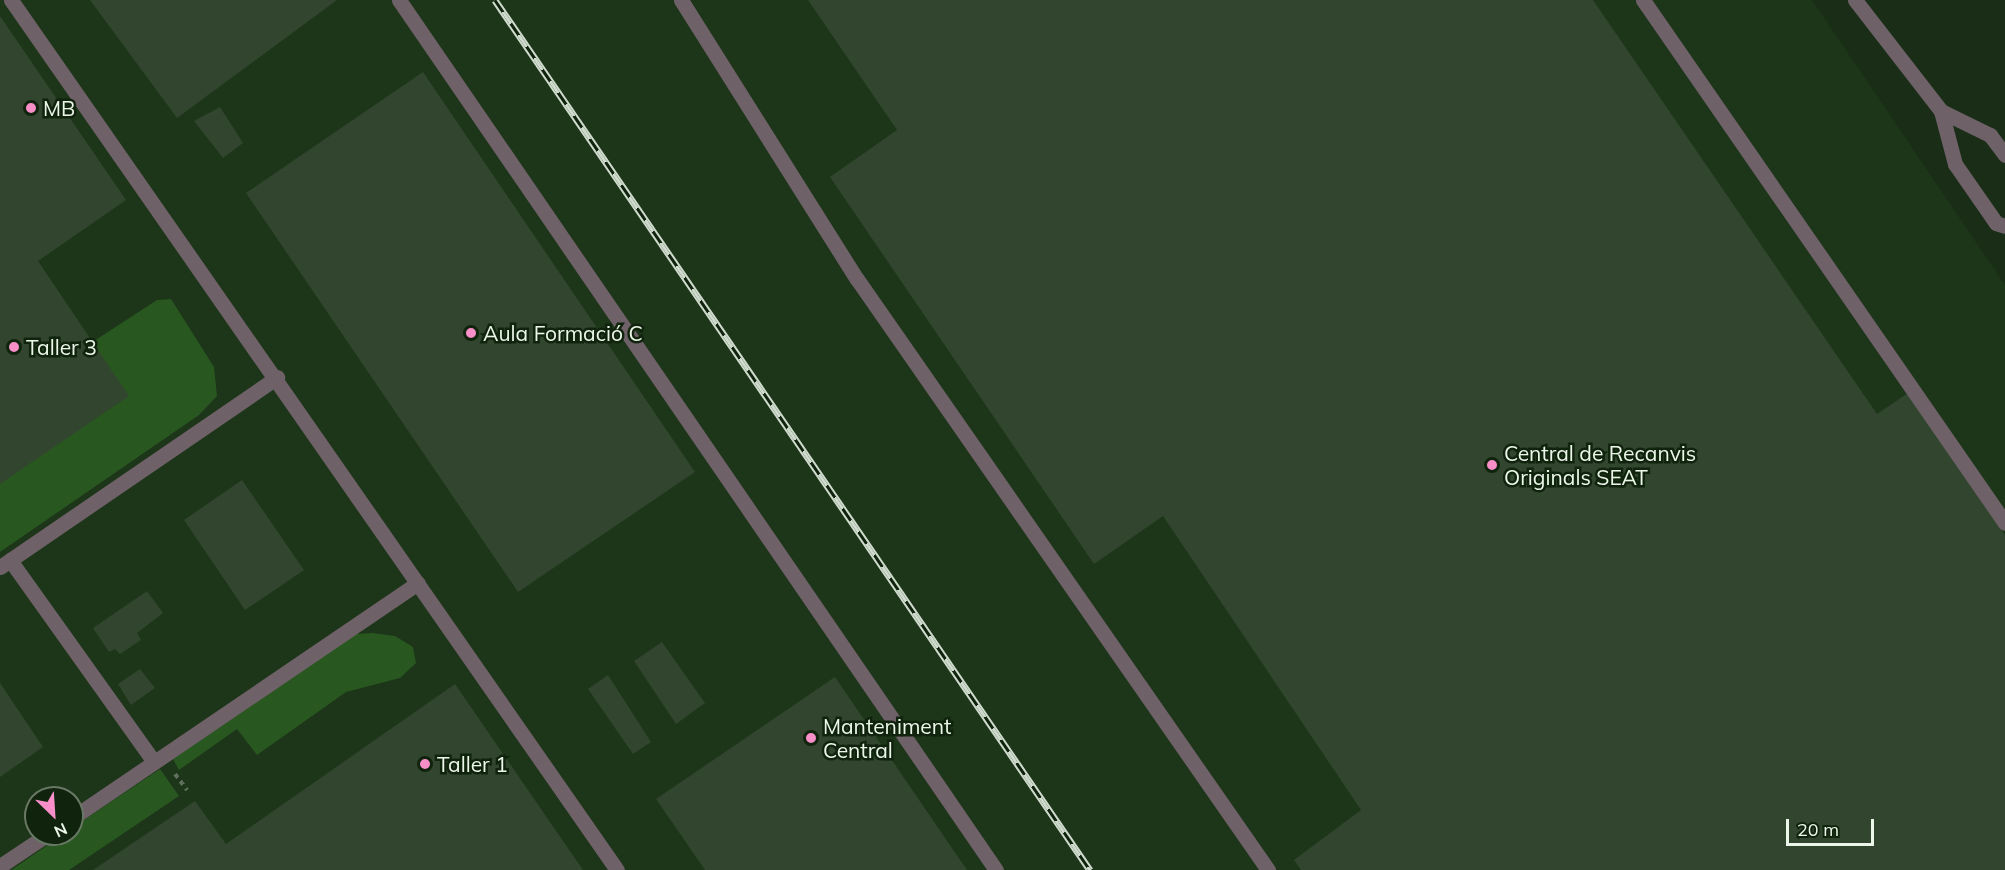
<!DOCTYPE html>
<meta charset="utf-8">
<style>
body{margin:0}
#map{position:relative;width:2005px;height:870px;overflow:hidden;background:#1a2d17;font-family:Mulish,sans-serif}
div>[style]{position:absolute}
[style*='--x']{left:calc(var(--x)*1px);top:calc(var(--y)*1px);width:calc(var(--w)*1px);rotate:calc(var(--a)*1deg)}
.built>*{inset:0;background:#1d3519}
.green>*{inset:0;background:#285720}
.building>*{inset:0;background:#32462f}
.path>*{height:4px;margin-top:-2px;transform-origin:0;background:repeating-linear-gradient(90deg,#5f705c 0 4.5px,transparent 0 9px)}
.lane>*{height:15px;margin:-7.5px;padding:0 7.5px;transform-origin:7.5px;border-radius:7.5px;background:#6f6168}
.rail>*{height:7px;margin-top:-3.5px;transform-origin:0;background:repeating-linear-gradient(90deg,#10230d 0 14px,#cfdccd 0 28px);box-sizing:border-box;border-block:2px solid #cfdccd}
.dots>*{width:16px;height:16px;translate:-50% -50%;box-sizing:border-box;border:3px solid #10230d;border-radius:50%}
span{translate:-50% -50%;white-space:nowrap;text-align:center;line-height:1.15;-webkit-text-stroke:5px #10230d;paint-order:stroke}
.poi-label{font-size:21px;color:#ebf7e9}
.left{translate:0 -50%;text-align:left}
.north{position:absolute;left:24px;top:786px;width:60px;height:60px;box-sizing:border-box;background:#10230d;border:2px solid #687865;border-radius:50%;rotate:155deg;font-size:16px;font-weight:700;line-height:24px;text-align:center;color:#ebf7e9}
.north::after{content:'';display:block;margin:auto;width:21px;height:27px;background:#f98fc9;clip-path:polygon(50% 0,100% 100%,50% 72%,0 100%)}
.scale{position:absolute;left:1786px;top:819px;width:88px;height:27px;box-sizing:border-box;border:3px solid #ebf7e9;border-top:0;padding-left:8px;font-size:18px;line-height:21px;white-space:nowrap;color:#ebf7e9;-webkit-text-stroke:4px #10230d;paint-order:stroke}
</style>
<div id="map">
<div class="built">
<div style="clip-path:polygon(evenodd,0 0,1812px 0,2005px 285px,2005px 870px,0 870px,0 0,36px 798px,72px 798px,72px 834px,36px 834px,36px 798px)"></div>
</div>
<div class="green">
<div style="clip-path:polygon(171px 299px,214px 367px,217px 396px,199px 415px,0 552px,0 484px,91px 343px,157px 300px)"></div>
<div style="clip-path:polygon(372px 633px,395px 636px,413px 647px,416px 663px,400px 678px,346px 692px,257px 755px,237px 729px,179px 770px,173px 759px,356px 634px)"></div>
<div style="clip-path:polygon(160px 769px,179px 796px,69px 870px,11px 870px,64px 834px,72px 834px,72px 828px)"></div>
</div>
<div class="building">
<div style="clip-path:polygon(90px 0,337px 0,177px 118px)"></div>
<div style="clip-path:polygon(808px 0,1593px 0,1877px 414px,1908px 393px,2005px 535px,2005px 870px,1301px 870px,1294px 860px,1361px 810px,1163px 516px,1094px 564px,830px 177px,897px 130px)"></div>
<div style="clip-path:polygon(0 16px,126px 200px,38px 261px,129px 396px,0 484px)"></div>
<div style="clip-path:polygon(423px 72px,695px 472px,518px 592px,246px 193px)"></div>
<div style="clip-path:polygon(220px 107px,243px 143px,223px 158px,194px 121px)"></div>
<div style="clip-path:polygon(242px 480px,304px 570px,245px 610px,184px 520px)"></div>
<div style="clip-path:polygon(147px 591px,163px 613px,137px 633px,141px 640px,120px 654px,115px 649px,109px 652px,93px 628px)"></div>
<div style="clip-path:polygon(662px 642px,705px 703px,676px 724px,634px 661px)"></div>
<div style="clip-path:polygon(140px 669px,155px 688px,131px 705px,118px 684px)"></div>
<div style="clip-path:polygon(608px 675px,651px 742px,633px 754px,588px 689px)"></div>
<div style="clip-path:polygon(835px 677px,967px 870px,705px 870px,656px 799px)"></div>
<div style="clip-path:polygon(0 683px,43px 747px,0 777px)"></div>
<div style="clip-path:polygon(455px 684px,583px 870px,93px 870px,195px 801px,226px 844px)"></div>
</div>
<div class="path">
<div style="--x:175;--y:774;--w:20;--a:53"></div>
</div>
<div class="lane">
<div style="--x:11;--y:0;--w:1060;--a:55.14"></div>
<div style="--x:399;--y:0;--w:1055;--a:55.54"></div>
<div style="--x:681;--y:0;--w:330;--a:57.8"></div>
<div style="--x:857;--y:279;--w:720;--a:55.18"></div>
<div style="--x:1643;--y:0;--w:636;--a:55.31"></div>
<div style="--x:1855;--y:0;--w:140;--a:52.2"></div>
<div style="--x:1941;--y:111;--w:55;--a:75.2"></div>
<div style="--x:1955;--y:164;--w:72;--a:55.2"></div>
<div style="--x:1996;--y:223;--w:9;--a:18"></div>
<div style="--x:1941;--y:111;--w:55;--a:26.1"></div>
<div style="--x:1990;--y:135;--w:25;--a:53"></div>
<div style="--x:10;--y:560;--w:248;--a:54.5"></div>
<div style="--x:0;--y:567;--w:336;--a:-34.4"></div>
<div style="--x:72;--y:818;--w:418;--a:-34.2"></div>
<div style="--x:0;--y:866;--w:58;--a:-33.7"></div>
</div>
<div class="rail">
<div style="--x:495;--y:0;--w:1054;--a:55.63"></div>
</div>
<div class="dots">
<div style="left:31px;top:108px;background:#f98fc9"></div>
<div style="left:471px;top:333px;background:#f98fc9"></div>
<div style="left:14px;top:347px;background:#f98fc9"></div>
<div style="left:1492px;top:465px;background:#f98fc9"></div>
<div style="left:811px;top:738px;background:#f98fc9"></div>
<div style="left:425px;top:764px;background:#f98fc9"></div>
</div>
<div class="poi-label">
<span class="left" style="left:43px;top:108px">MB</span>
<span class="left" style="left:483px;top:333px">Aula Formació C</span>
<span class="left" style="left:26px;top:347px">Taller 3</span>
<span class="left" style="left:1504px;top:465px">Central de Recanvis<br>Originals SEAT</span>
<span class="left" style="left:823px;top:738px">Manteniment<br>Central</span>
<span class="left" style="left:437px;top:764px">Taller 1</span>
</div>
<div class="north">N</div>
<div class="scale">20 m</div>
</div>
